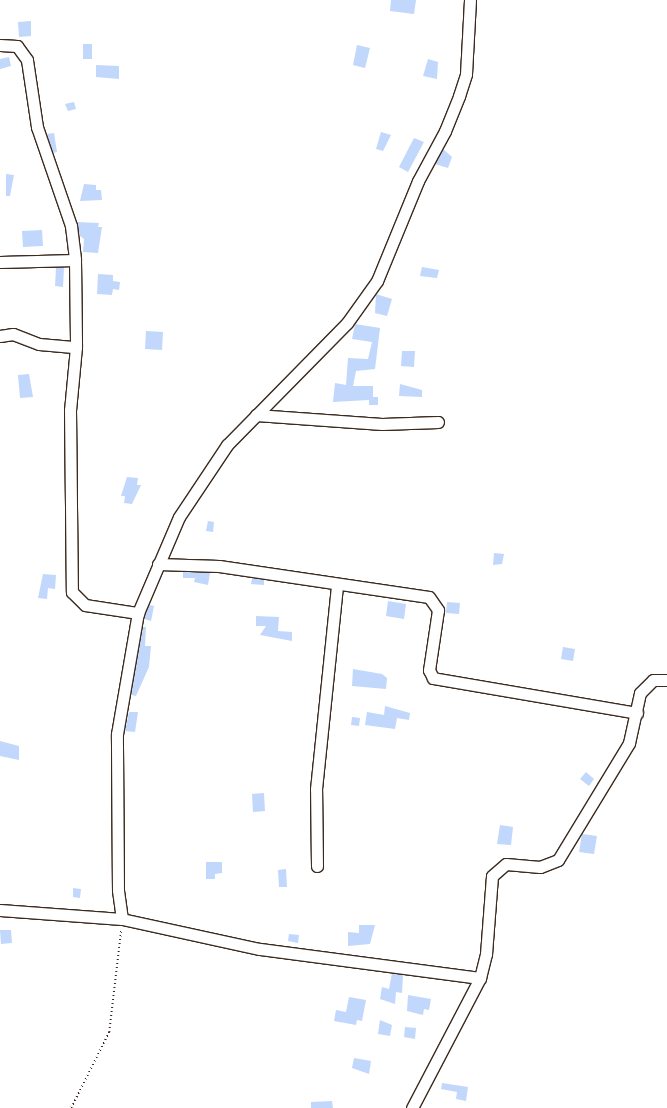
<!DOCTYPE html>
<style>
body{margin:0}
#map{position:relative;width:667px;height:1108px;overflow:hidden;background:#fff;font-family:Mali,sans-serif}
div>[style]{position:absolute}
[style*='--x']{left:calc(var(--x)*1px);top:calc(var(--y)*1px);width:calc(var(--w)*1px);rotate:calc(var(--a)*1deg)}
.building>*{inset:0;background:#c1d7fb}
.path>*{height:1.5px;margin-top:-0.75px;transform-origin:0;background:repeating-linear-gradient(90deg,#3b2a1e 0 1px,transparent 0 4px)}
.roads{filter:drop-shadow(1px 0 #3b2a1e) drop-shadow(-1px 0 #3b2a1e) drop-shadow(0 1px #3b2a1e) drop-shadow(0 -1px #3b2a1e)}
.minor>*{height:11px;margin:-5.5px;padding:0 5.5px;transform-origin:5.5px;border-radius:5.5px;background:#fff}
span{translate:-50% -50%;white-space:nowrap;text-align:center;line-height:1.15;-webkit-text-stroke:3.5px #fff;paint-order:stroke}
</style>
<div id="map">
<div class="building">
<div style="clip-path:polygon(391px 0,416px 0,414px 14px,390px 11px)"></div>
<div style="clip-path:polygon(31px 21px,31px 36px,19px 37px,18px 22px)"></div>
<div style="clip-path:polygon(83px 44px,92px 44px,92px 59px,83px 59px)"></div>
<div style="clip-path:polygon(357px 45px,370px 48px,365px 68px,353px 65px)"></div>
<div style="clip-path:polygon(9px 57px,11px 66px,0 69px,0 59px)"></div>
<div style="clip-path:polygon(428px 59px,438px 62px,437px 79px,423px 76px)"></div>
<div style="clip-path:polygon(96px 65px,119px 66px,119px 79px,96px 77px)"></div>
<div style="clip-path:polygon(74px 102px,76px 109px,68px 111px,65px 104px)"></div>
<div style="clip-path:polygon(381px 132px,391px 135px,383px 151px,376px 149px)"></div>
<div style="clip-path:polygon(54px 133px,57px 152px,53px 153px,47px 134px)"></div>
<div style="clip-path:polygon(414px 138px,424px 142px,408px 172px,399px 167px)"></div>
<div style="clip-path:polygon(443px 149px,452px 157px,448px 168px,435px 164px)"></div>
<div style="clip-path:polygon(6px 174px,14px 175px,10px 196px,6px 196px)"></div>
<div style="clip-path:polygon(84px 184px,96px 185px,96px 190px,101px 190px,102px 200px,80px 201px)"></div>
<div style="clip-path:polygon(77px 222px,99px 223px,98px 227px,102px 227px,98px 253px,83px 252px,84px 239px,79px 235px)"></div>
<div style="clip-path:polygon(42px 230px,43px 246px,23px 247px,22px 231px)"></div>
<div style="clip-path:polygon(64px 267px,63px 287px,55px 286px,56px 268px)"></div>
<div style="clip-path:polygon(422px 267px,439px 270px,437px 278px,420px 276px)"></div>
<div style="clip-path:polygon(98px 274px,113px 275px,113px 281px,120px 282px,119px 290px,113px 289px,112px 295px,97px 294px)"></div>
<div style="clip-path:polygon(376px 294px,392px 299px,387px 316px,375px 313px)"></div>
<div style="clip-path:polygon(355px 324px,380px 328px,375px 369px,356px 371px,353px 386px,373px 386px,373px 397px,378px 397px,378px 405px,369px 405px,369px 400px,333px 402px,335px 383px,346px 385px,348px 358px,368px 359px,372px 342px,352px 339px)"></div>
<div style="clip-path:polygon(146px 331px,163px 332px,162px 350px,145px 349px)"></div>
<div style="clip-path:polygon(402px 351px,415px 351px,414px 367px,401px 366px)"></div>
<div style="clip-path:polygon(29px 374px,33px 397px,20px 398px,18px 375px)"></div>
<div style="clip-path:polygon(400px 384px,422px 390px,422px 397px,399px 396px)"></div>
<div style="clip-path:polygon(127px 477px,138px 478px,137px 485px,141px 485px,132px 504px,124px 503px,125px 496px,121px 496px)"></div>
<div style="clip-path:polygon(208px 521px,214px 522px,213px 532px,206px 531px)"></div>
<div style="clip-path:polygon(494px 553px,504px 554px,502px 564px,493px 565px)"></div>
<div style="clip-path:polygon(183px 572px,210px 573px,208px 585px,194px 582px,195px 578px,183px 578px)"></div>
<div style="clip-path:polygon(43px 574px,56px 575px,55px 589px,48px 588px,47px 599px,38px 598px)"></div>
<div style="clip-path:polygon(252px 578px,264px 580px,264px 585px,251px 584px)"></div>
<div style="clip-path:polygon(388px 601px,406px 604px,404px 619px,386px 616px)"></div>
<div style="clip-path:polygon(447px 602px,460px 603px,459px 614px,446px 613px)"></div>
<div style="clip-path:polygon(149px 605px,154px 606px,151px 621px,144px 619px)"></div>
<div style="clip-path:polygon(256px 616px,279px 617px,278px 631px,292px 632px,292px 641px,260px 635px,266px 626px,256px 626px)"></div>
<div style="clip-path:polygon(143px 627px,146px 627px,145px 646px,151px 646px,149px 667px,136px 696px,131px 695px)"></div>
<div style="clip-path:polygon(563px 647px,575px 649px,573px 661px,561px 659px)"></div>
<div style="clip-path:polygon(353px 669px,382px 674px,387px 678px,386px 689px,352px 686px)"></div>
<div style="clip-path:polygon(385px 706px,410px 713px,409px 720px,397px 718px,395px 729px,365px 725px,367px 712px,384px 715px)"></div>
<div style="clip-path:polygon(129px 712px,138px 712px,135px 732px,125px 731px)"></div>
<div style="clip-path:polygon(352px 717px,360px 718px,359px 726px,351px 725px)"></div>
<div style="clip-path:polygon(0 741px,19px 746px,19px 760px,0 756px)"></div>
<div style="clip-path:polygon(586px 772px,594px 779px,589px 786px,580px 779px)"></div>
<div style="clip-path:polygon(264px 793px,265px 811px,253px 812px,252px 794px)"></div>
<div style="clip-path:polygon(500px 825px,513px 827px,511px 845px,497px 844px)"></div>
<div style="clip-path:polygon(582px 834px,597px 836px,594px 854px,579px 852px)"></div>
<div style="clip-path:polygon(206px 862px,222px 862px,222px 873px,215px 874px,215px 879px,206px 879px)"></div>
<div style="clip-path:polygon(286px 869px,287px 887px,279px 887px,278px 870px)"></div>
<div style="clip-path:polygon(73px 888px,81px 889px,80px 898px,73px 897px)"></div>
<div style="clip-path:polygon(359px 925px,375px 925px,370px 944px,348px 946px,348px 932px,359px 933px)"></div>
<div style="clip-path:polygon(0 930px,11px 930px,12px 943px,1px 944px)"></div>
<div style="clip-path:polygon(289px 934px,299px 935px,298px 943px,288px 941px)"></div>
<div style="clip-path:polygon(392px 973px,403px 975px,402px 993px,396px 992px,395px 1004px,380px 999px,382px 987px,389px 989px)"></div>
<div style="clip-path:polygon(408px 995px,431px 999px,429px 1010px,424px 1009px,423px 1015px,407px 1011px)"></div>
<div style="clip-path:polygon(349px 997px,366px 1000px,362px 1021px,357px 1020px,356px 1025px,334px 1021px,336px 1010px,346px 1012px)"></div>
<div style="clip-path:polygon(380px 1020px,392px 1025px,390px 1036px,378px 1034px)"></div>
<div style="clip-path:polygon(405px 1027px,416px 1028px,415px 1039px,404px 1037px)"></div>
<div style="clip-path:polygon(354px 1058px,371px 1061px,369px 1074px,352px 1068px)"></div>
<div style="clip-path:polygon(442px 1083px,468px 1087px,466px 1101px,456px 1099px,457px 1092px,441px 1089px)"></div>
<div style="clip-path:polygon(332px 1101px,333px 1108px,311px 1108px,311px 1102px)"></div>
</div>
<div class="path">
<div style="--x:71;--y:1108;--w:85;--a:-63.4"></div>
<div style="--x:109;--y:1032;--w:103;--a:-83.3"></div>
</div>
<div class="roads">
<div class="minor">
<div style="--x:0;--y:45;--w:17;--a:3"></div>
<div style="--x:17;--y:46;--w:17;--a:54"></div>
<div style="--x:27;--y:60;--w:68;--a:81.5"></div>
<div style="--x:37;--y:127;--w:105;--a:71"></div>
<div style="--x:71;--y:226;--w:34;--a:83"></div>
<div style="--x:75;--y:260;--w:87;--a:89.3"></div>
<div style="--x:76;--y:347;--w:63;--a:95.4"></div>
<div style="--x:70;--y:410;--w:182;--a:89.4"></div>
<div style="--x:72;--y:592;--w:18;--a:45"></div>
<div style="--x:85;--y:605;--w:54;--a:8.6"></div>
<div style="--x:0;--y:262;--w:75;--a:-1.5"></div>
<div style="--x:0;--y:336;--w:13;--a:-9"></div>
<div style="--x:13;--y:334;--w:28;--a:21"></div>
<div style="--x:39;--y:344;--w:37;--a:5"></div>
<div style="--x:256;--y:415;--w:126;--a:4.1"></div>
<div style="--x:382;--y:424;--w:56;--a:-2"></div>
<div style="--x:158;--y:564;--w:61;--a:1.9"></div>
<div style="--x:219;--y:566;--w:212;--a:8.4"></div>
<div style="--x:429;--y:597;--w:16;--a:55"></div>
<div style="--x:438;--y:610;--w:61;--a:98.5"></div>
<div style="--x:429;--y:670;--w:9;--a:63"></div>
<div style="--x:433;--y:678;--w:207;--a:9.7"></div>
<div style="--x:317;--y:866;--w:77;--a:-90.7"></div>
<div style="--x:316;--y:789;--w:204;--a:-84.1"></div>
<div style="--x:0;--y:910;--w:122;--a:4.2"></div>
<div style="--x:122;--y:919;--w:141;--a:12.3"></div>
<div style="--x:260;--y:949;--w:222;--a:7.5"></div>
<div style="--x:122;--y:919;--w:29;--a:-98"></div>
<div style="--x:118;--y:890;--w:156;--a:-90.4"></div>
<div style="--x:117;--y:734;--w:123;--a:-80.2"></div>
<div style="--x:138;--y:613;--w:104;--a:-66.9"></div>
<div style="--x:179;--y:517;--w:87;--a:-56.3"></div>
<div style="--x:227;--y:445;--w:171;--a:-45.5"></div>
<div style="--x:347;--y:323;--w:52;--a:-54.5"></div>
<div style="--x:377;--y:281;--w:108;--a:-67.7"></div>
<div style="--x:418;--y:181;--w:57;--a:-61.6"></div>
<div style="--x:445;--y:131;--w:38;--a:-68"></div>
<div style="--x:459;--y:96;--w:23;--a:-72"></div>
<div style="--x:466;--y:74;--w:74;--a:-86.9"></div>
<div style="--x:412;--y:1108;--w:147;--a:-62.4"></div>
<div style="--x:480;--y:978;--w:25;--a:-76"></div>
<div style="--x:486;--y:954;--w:78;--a:-85.6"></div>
<div style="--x:492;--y:876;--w:18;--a:-41"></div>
<div style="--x:506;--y:864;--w:34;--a:5"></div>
<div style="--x:540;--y:867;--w:19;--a:-21"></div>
<div style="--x:558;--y:860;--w:137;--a:-58.7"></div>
<div style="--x:629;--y:743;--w:51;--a:-77.6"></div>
<div style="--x:640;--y:693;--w:18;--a:-45"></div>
<div style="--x:653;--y:680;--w:14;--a:0"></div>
</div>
</div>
</div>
